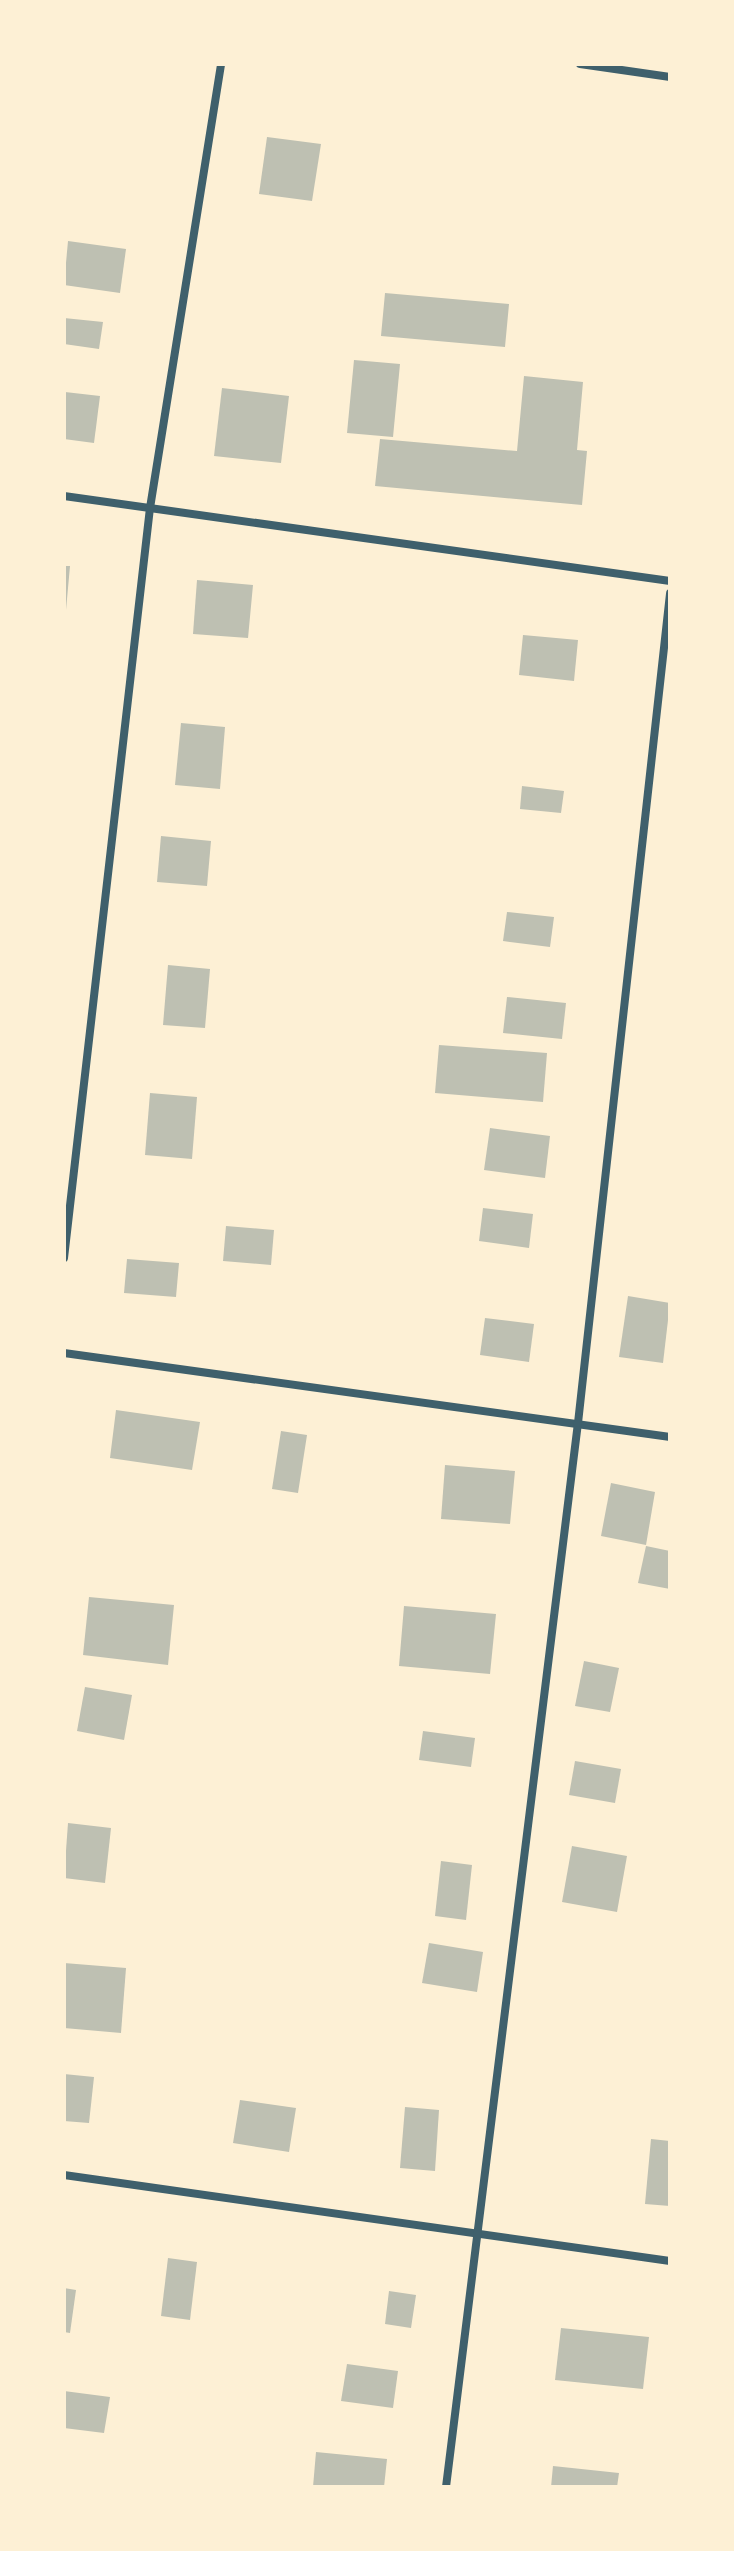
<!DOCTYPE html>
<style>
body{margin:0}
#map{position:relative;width:734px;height:2551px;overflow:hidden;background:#fdf0d5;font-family:"Noto Sans",sans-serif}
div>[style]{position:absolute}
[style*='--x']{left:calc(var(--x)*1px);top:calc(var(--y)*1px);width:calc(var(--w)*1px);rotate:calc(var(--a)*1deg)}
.building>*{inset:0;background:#bec0b2}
.minor>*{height:8px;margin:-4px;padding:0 4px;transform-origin:4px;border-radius:4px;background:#3f606c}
span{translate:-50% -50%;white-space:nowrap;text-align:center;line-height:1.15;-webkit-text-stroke:7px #fdf0d5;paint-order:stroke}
.frame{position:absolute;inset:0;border:66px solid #fdf0d5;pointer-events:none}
</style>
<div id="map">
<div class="building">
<div style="clip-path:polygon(267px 137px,321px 144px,312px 201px,259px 194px)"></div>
<div style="clip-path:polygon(68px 241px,126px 249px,120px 293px,64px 285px)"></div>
<div style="clip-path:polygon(385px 293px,509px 304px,505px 347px,381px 336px)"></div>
<div style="clip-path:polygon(64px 318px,103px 322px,99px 349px,64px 344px)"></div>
<div style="clip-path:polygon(354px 360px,400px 364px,393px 437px,347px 433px)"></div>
<div style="clip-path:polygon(524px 376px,583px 382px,577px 450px,587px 451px,582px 505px,375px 486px,380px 439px,517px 451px)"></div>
<div style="clip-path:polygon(222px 388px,289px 396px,281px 463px,214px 456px)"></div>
<div style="clip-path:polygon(65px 392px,100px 396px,94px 443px,64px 439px)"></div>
<div style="clip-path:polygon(64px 566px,70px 566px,66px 610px,64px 610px)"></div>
<div style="clip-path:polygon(197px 580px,253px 585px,248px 638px,193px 634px)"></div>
<div style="clip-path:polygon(523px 635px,578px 640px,574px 681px,519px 675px)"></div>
<div style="clip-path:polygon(181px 723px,225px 727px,220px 789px,175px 785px)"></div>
<div style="clip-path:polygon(522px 786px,564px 791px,561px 813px,520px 809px)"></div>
<div style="clip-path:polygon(161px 836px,211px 841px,207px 886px,157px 882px)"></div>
<div style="clip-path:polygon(507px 912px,554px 917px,550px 947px,503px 941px)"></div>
<div style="clip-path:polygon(168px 965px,210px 969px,205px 1028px,163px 1025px)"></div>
<div style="clip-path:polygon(507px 997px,566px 1003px,562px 1039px,503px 1033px)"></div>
<div style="clip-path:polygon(439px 1045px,547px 1053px,543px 1102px,435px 1093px)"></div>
<div style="clip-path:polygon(150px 1093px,197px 1097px,192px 1159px,145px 1155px)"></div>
<div style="clip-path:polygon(490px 1128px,550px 1136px,545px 1178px,484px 1170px)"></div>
<div style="clip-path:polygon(483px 1208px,533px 1214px,529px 1248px,479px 1241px)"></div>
<div style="clip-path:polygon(226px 1226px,274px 1230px,271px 1265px,223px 1261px)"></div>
<div style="clip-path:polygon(127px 1259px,179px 1263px,176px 1297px,124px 1293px)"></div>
<div style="clip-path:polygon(628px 1296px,670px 1303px,663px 1363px,619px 1357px)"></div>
<div style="clip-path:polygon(485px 1318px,534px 1324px,529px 1362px,480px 1355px)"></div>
<div style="clip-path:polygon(116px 1410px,200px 1422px,192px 1470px,110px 1458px)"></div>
<div style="clip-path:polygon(281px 1431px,307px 1435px,298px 1493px,272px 1489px)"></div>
<div style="clip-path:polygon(445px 1465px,515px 1471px,510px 1524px,441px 1519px)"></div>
<div style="clip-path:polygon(611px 1483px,655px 1492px,646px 1545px,601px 1536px)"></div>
<div style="clip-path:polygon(646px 1546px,670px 1551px,670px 1589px,638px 1583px)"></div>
<div style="clip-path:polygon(89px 1597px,174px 1605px,168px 1665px,83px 1655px)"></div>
<div style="clip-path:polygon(404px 1606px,496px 1614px,490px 1674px,399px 1666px)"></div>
<div style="clip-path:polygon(584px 1661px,619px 1668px,610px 1712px,575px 1706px)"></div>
<div style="clip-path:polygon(85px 1687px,132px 1695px,124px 1740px,77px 1731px)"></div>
<div style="clip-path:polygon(423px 1731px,475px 1738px,471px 1767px,419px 1760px)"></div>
<div style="clip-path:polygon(575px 1761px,621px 1769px,615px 1803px,569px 1795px)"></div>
<div style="clip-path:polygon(68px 1823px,111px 1828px,105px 1883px,64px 1878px)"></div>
<div style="clip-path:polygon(572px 1846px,627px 1856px,617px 1912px,562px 1902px)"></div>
<div style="clip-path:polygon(441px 1861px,472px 1865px,466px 1920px,435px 1916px)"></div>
<div style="clip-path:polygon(429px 1943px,483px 1952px,477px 1992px,422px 1983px)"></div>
<div style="clip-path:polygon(64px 1963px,126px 1968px,121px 2033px,64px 2028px)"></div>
<div style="clip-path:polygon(64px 2074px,94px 2077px,89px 2123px,64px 2121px)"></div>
<div style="clip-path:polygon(240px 2100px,296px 2108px,289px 2152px,233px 2143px)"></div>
<div style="clip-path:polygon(405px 2107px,439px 2110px,435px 2171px,400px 2168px)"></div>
<div style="clip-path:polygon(651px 2139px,670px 2141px,670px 2206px,645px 2204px)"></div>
<div style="clip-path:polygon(168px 2258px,197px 2262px,190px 2320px,161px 2316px)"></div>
<div style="clip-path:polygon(64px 2288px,76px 2290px,70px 2333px,64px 2332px)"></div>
<div style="clip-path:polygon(389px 2291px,416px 2295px,411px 2328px,385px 2324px)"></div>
<div style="clip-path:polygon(561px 2328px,649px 2337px,643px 2389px,555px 2380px)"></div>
<div style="clip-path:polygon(347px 2364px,398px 2371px,393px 2408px,341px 2401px)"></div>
<div style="clip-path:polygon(64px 2391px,110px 2397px,104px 2433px,64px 2428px)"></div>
<div style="clip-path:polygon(316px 2452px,387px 2459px,384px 2487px,313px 2487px)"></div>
<div style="clip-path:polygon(553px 2466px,619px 2473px,617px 2487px,551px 2487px)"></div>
</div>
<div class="minor">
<div style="--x:580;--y:64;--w:91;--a:8.2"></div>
<div style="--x:64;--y:496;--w:612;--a:7.98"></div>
<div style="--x:64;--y:1258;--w:755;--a:-83.46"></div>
<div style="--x:150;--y:508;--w:450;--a:-80.9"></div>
<div style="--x:64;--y:1353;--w:612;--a:7.89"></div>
<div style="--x:64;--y:2175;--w:612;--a:8.08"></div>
<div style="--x:446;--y:2487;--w:1072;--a:-82.93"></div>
<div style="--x:578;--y:1423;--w:835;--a:-83.67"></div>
</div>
<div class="frame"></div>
</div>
